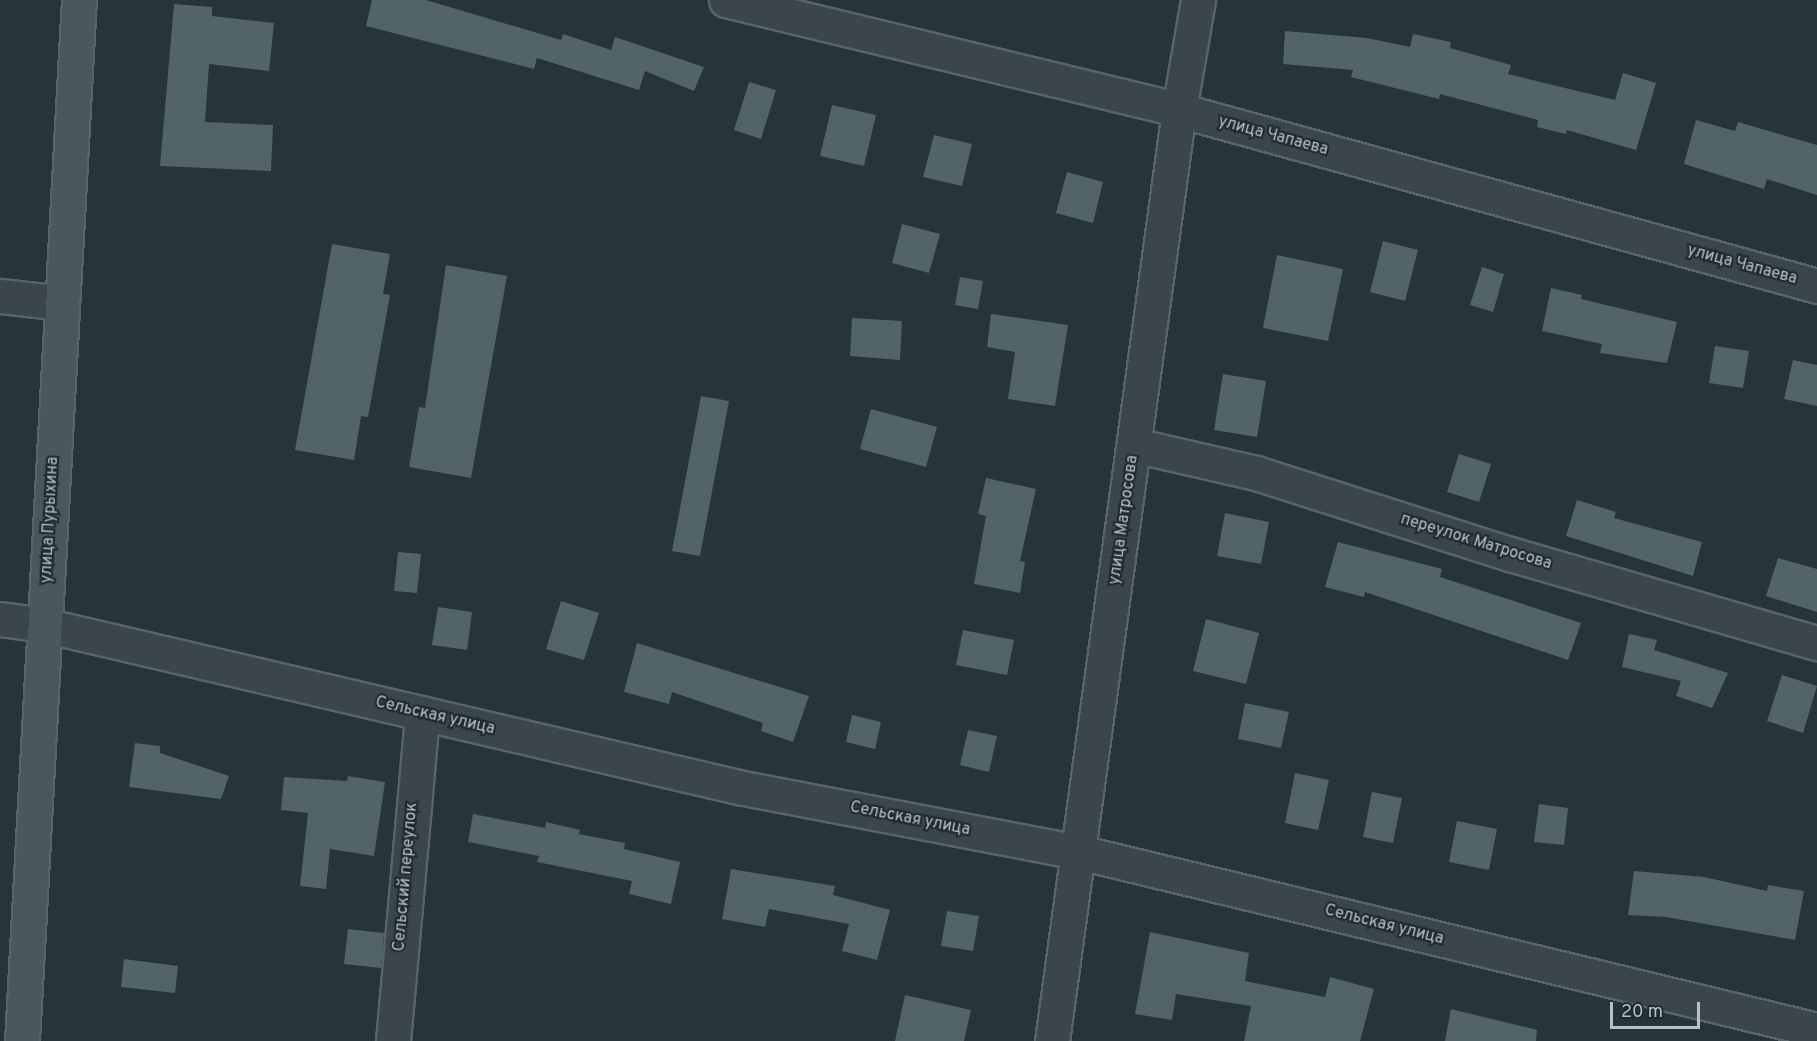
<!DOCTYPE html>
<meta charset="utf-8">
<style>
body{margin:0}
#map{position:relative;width:1817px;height:1041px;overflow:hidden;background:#26353b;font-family:Overpass,sans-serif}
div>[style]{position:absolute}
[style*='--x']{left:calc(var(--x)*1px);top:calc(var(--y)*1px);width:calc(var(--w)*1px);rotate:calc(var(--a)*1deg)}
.building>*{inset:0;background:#526369}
.roads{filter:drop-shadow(2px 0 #58646a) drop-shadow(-2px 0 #58646a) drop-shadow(0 2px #58646a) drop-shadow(0 -2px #58646a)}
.street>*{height:33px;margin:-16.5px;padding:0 16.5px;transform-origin:16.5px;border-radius:16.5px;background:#3a464c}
.secondary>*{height:33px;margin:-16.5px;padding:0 16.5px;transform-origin:16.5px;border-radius:16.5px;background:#49575e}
span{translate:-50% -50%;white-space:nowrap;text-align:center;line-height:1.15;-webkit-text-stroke:4.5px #1f2b31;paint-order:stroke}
.street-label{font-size:16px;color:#b6c1c7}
.scale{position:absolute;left:1610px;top:1002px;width:90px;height:27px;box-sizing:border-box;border:3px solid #b6c1c7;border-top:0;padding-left:8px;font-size:18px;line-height:21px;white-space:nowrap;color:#b6c1c7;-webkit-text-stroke:4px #1f2b31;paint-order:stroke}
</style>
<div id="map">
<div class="building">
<div style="clip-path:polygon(372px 0,426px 0,561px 40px,563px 34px,611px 50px,615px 37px,704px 67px,694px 91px,645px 71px,639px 90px,537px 58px,534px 69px,366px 26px)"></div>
<div style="clip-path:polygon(174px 4px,212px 7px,212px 16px,274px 23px,269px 71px,209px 64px,205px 122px,273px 125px,271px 171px,160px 166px)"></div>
<div style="clip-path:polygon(1285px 31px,1367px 38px,1410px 47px,1413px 34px,1451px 42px,1450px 48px,1511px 65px,1508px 74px,1615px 100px,1623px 73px,1656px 83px,1636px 150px,1567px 130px,1566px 134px,1537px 127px,1538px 120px,1440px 94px,1439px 99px,1351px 77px,1353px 70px,1283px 64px)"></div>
<div style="clip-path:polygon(749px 82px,776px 90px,761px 139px,734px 130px)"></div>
<div style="clip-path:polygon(832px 105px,876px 115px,864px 166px,820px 156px)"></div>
<div style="clip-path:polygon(1696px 120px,1735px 131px,1738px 122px,1817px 145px,1817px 195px,1767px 179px,1764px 189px,1684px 164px)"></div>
<div style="clip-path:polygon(934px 135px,972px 144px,962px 186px,923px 177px)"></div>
<div style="clip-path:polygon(1067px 172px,1103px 182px,1093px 223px,1056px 213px)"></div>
<div style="clip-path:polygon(902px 224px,940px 234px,929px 273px,892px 263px)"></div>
<div style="clip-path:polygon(1383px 241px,1418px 250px,1405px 301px,1370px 292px)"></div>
<div style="clip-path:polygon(332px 244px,390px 254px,383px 294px,390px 295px,368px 417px,361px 416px,354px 460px,295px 450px)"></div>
<div style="clip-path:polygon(1277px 255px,1343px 269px,1328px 341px,1263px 328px)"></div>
<div style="clip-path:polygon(446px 265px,507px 276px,471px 478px,409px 467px,419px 407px,425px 408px)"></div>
<div style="clip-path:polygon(1482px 267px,1504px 274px,1493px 312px,1470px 305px)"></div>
<div style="clip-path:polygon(960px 277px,983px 281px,978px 309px,955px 305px)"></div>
<div style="clip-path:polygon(1551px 288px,1582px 295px,1581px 299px,1677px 322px,1667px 363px,1600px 353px,1602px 344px,1542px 331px)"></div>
<div style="clip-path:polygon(991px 314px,1068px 325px,1055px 406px,1008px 399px,1015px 352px,987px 347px)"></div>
<div style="clip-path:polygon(852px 318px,902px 321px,900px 360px,850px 356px)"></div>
<div style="clip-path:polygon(1715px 346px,1749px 351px,1743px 388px,1709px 383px)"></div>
<div style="clip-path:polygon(1793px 360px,1817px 365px,1817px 406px,1784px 399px)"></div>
<div style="clip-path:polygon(1223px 374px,1266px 381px,1257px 437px,1214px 430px)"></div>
<div style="clip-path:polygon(701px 396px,729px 401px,700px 556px,672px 551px)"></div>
<div style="clip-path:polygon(871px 409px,937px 427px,926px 467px,860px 449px)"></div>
<div style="clip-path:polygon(1459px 454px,1491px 464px,1479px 502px,1447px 492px)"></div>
<div style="clip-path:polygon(986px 478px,1036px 489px,1020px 561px,1025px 562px,1020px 593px,974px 584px,986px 516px,978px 514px)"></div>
<div style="clip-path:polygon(1577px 500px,1616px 512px,1614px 518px,1702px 542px,1693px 576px,1566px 536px)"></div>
<div style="clip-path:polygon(1225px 513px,1269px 522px,1261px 564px,1217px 556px)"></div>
<div style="clip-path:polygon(1338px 542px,1442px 569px,1440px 577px,1581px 623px,1568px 660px,1365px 592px,1364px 597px,1325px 587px)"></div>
<div style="clip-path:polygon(398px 552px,421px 554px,417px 593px,394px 591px)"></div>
<div style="clip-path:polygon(1778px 558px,1817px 569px,1817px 612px,1766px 596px)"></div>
<div style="clip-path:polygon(561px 601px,599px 613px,584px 660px,546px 649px)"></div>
<div style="clip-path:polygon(438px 607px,472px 612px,467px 650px,432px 645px)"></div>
<div style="clip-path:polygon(1206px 619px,1259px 633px,1246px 684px,1193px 671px)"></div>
<div style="clip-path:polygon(963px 630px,1014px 640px,1007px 675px,956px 665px)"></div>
<div style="clip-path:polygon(1629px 634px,1657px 640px,1654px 650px,1728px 673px,1712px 708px,1676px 696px,1681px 681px,1622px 667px)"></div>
<div style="clip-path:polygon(637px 643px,809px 696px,793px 742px,761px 731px,763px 723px,672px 692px,669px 704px,624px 692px)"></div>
<div style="clip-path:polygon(1782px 675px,1817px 686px,1803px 733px,1767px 721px)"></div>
<div style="clip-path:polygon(1245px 703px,1289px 712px,1281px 748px,1238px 739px)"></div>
<div style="clip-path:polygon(852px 715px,881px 722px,875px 749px,846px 742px)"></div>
<div style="clip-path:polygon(968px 730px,997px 736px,989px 772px,960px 765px)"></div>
<div style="clip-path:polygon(135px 743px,160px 746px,160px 753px,229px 776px,221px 799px,129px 787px)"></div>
<div style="clip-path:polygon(1295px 773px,1329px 780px,1318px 830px,1285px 823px)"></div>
<div style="clip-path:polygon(348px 776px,385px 782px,374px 856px,330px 849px,326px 889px,300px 886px,308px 813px,281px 810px,284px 777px,347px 781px)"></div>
<div style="clip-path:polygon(1372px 792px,1402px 798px,1393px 843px,1363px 837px)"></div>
<div style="clip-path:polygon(1539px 804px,1568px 808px,1564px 845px,1534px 842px)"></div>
<div style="clip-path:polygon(473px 814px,545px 828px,546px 822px,580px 830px,579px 834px,625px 843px,624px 849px,680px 862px,671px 904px,629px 894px,632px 881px,537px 862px,539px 856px,468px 842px)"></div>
<div style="clip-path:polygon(1457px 821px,1497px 829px,1489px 870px,1449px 862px)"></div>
<div style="clip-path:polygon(731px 869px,835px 886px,833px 895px,890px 910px,877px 960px,842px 951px,849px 924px,769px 909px,765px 927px,722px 919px)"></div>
<div style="clip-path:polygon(1634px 871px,1704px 877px,1767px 891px,1768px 885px,1804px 891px,1795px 940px,1666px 917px,1628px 915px)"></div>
<div style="clip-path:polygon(947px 911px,979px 916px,973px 951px,941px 946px)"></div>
<div style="clip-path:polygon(348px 929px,384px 933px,381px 968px,344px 964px)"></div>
<div style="clip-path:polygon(1150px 932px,1249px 953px,1245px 981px,1325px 997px,1330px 977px,1374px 989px,1360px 1041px,1244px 1041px,1251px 1006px,1176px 994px,1172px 1020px,1135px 1014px)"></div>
<div style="clip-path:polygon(124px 959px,178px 966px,175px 993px,121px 987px)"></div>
<div style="clip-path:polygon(905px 995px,971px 1010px,964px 1041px,895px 1041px)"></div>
<div style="clip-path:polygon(1451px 1009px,1537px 1030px,1536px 1041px,1445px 1041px)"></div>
</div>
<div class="roads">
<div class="street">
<div style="--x:726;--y:0;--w:466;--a:13.6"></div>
<div style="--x:1179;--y:110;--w:662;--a:15.42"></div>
<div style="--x:0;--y:296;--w:62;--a:6.4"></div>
<div style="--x:1134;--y:445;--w:125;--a:12.9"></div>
<div style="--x:1256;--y:473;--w:267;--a:17.7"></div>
<div style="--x:1510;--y:554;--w:320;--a:16.2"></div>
<div style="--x:0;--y:619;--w:44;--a:7.8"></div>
<div style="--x:44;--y:625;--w:718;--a:13.13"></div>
<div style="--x:743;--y:788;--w:342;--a:10.8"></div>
<div style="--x:1079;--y:852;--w:759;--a:13.56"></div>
<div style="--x:393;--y:1041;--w:329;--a:-84.9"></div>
<div style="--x:1052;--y:1041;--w:940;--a:-82.23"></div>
<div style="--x:1179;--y:110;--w:112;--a:-80.2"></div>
</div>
<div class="secondary">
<div style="--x:22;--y:1041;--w:1043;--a:-86.87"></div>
</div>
</div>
<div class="street-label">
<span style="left:1273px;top:136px;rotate:15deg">улица Чапаева</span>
<span style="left:1742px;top:265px;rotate:15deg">улица Чапаева</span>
<span style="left:50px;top:520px;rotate:-87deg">улица Пурыхина</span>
<span style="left:1124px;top:520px;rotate:-82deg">улица Матросова</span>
<span style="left:1476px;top:542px;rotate:17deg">переулок Матросова</span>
<span style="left:435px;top:716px;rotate:13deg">Сельская улица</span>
<span style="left:910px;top:819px;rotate:11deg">Сельская улица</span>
<span style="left:406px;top:877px;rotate:-85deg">Сельский переулок</span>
<span style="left:1384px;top:925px;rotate:14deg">Сельская улица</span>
</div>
<div class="scale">20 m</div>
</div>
